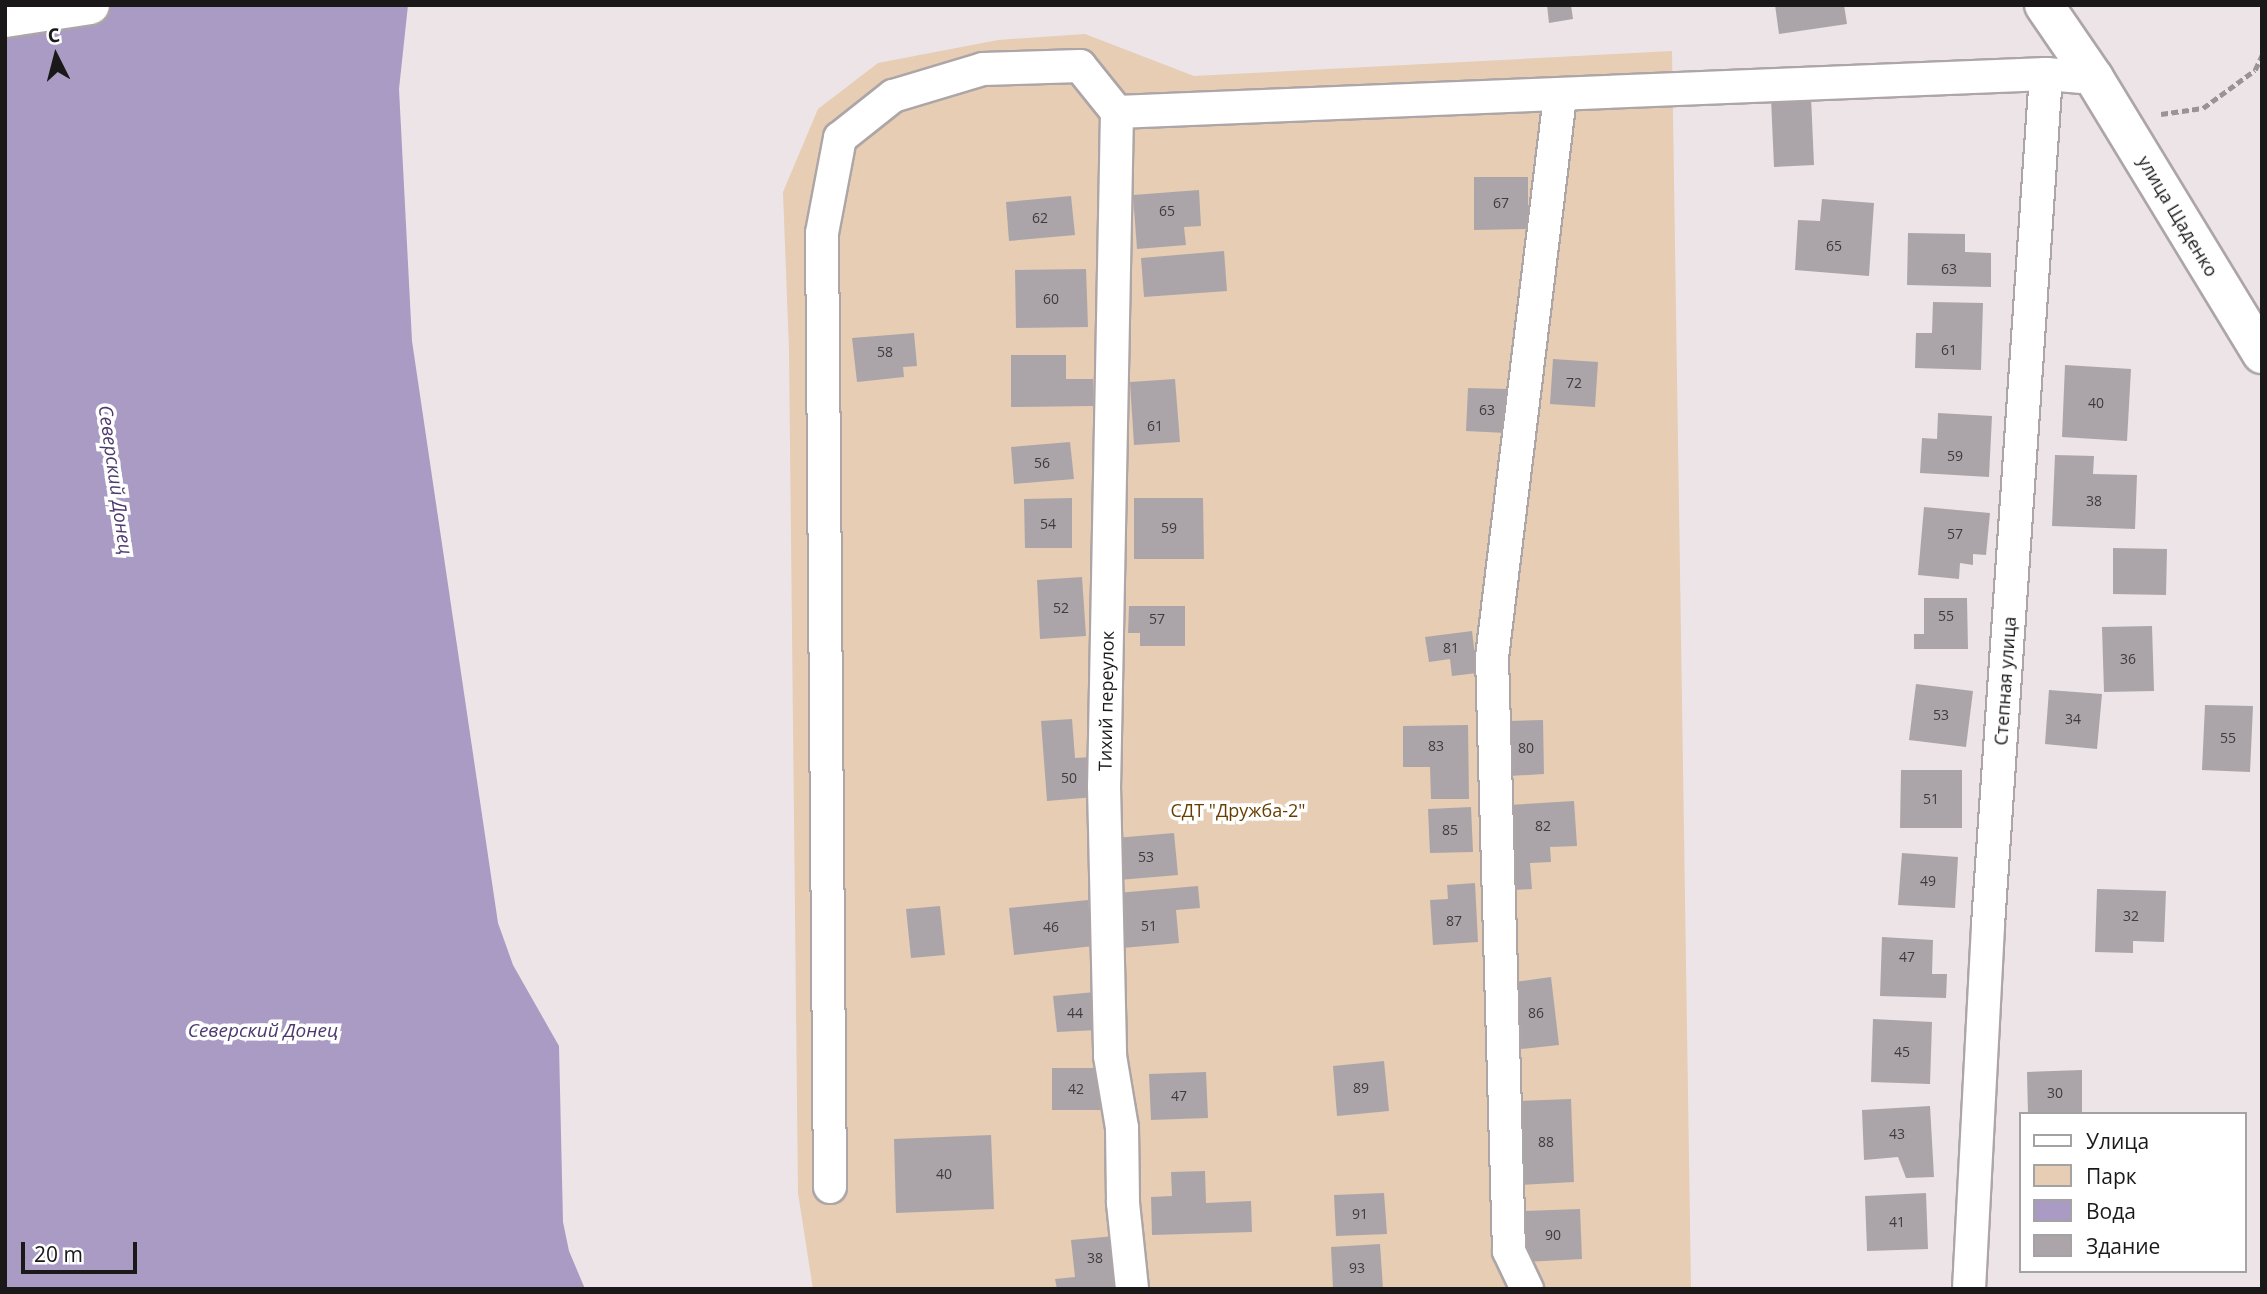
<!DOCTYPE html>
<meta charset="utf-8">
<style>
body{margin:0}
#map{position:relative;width:2267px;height:1294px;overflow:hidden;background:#ece4e6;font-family:"Open Sans",sans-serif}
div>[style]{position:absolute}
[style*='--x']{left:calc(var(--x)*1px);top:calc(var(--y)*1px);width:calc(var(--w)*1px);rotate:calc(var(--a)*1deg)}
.green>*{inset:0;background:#e6cdb4}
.water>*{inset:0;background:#a99bc4}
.building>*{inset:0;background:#aba5aa}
.path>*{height:4.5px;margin-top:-2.25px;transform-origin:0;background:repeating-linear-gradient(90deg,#999394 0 7px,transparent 0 10.5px)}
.roads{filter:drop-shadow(2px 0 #ada5a6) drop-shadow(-2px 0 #ada5a6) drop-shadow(0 2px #ada5a6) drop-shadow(0 -2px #ada5a6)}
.street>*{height:32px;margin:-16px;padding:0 16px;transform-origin:16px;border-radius:16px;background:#fff}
.secondary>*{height:38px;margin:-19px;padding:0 19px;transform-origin:19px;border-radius:19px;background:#fff}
.highway>*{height:38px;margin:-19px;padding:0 19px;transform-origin:19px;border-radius:19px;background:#fff}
span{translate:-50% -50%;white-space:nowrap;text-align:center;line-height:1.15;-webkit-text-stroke:7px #fff;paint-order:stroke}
.number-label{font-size:14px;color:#3e3b3c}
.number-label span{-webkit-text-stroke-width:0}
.street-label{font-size:18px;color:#1a1818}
.park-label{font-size:18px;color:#683e00}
.water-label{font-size:19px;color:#4e396e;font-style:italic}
.frame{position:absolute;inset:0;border:7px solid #1a1818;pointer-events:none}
.legend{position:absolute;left:2019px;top:1112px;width:228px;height:161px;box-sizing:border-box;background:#fff;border:2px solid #a3a3a3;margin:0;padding:9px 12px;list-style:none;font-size:21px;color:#1a1818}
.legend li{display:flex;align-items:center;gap:14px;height:35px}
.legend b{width:35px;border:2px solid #a3a3a3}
.north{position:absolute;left:21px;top:21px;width:70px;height:70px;-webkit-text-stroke:5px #fff;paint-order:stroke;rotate:354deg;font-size:19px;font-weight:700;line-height:28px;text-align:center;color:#1a1818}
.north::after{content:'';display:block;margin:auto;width:24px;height:32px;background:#1a1818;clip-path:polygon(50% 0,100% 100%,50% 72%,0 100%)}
.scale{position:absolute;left:21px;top:1242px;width:116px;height:32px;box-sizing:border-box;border:4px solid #1a1818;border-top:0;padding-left:9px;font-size:21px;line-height:24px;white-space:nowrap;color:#1a1818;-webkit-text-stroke:5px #fff;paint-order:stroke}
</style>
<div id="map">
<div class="green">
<div style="clip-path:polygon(1085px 34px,1194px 76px,1672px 51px,1691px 1289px,813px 1289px,798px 1193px,789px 350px,783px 192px,818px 109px,878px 63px,998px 40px)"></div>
</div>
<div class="water">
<div style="clip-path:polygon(5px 5px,408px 5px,399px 89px,412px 341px,498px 923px,513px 965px,559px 1046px,563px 1222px,569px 1251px,585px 1289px,5px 1289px)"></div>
</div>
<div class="building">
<div style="clip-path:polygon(1547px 5px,1571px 5px,1573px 19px,1549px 23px)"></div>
<div style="clip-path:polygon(1775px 5px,1844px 5px,1847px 24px,1779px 34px)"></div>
<div style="clip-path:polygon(1811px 97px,1814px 165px,1774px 167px,1771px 98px)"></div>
<div style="clip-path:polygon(1474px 177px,1528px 177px,1528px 229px,1474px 230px)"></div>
<div style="clip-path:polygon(1199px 190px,1201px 226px,1184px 227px,1186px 245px,1137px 249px,1133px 195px)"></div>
<div style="clip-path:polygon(1071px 196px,1075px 235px,1009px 241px,1006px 202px)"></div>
<div style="clip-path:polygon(1822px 199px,1874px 203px,1869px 276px,1795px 270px,1798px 220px,1820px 221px)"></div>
<div style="clip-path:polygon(1908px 233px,1965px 234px,1965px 252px,1991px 253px,1991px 287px,1907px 285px)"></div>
<div style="clip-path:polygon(1224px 251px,1227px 291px,1144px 297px,1141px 258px)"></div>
<div style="clip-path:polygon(1086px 269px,1088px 327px,1016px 328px,1015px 270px)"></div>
<div style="clip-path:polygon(1933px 302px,1983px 303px,1981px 370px,1915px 368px,1916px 333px,1932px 333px)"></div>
<div style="clip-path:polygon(914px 333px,917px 366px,903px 367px,904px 377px,857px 382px,852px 338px)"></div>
<div style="clip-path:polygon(1011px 355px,1066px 355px,1066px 379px,1093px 379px,1093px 406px,1011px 407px)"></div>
<div style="clip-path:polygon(1553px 359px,1598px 362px,1595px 407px,1550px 404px)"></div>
<div style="clip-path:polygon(2065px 365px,2131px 369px,2127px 441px,2062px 437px)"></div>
<div style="clip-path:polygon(1175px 379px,1180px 442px,1134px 445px,1130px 382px)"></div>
<div style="clip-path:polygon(1468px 388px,1508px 389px,1506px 433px,1466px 431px)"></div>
<div style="clip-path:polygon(1938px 413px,1992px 416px,1989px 477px,1920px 473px,1922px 438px,1937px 439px)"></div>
<div style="clip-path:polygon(1070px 442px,1074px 479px,1014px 484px,1011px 447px)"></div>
<div style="clip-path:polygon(2055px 455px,2094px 456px,2093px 474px,2137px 475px,2135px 529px,2052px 526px)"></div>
<div style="clip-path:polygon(1072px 498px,1072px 548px,1025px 548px,1024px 499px)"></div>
<div style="clip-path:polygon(1134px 498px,1203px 498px,1204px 559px,1134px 559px)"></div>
<div style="clip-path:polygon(1924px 507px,1990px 513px,1986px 555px,1973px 554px,1973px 565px,1960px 563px,1959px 579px,1918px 575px)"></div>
<div style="clip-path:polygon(2113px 548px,2167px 549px,2166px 595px,2113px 594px)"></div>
<div style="clip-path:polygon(1082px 577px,1086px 636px,1040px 639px,1037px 580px)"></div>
<div style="clip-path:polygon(1924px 598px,1967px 598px,1968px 649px,1914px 649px,1914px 634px,1924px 634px)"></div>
<div style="clip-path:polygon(1129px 606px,1185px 606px,1185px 646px,1140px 646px,1140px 633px,1128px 633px)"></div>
<div style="clip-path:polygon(2152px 626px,2154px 691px,2104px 692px,2102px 627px)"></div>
<div style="clip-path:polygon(1472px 631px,1477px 673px,1452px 676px,1450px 659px,1429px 662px,1425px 637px)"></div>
<div style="clip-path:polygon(1916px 684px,1973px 691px,1966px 747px,1909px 740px)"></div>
<div style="clip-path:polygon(2049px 690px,2102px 694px,2097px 749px,2045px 744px)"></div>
<div style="clip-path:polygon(2205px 705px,2253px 706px,2250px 772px,2202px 770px)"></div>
<div style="clip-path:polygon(1072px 719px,1075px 758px,1092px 757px,1095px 797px,1047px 801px,1041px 721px)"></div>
<div style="clip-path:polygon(1543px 720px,1544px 774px,1509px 776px,1508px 721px)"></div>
<div style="clip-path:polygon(1468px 725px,1469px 799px,1431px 799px,1430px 767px,1403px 767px,1403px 726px)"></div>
<div style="clip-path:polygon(1901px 770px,1962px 770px,1962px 828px,1900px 828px)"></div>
<div style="clip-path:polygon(1574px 801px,1577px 846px,1550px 847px,1551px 862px,1530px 863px,1532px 889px,1514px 890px,1508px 805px)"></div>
<div style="clip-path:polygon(1471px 807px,1473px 852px,1430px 853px,1428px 809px)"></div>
<div style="clip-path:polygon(1174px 833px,1178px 875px,1119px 880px,1115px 838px)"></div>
<div style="clip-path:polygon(1902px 853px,1958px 857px,1955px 908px,1898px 905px)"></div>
<div style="clip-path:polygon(1475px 883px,1478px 942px,1433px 945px,1430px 900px,1448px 899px,1447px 885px)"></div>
<div style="clip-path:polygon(1198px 886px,1200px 908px,1176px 910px,1179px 943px,1122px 948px,1117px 893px)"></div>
<div style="clip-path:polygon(2097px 889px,2166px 891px,2164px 942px,2133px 941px,2133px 953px,2095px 952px)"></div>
<div style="clip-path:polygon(1088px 900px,1093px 946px,1014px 955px,1009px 908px)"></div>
<div style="clip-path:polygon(940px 906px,945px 955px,911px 958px,906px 909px)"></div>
<div style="clip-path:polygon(1882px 937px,1933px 940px,1932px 974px,1947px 974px,1946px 998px,1880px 996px)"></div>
<div style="clip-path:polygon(1551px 977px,1559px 1045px,1521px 1049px,1514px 982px)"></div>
<div style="clip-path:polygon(1095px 992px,1097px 1030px,1057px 1032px,1053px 996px)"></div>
<div style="clip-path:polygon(1873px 1019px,1932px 1022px,1930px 1084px,1871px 1082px)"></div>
<div style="clip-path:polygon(1384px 1061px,1389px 1111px,1337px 1116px,1333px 1066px)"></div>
<div style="clip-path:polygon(1052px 1068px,1099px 1068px,1100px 1110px,1052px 1110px)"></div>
<div style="clip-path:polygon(2082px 1070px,2082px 1114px,2028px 1114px,2027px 1072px)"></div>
<div style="clip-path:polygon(1206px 1072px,1208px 1118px,1151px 1120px,1149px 1074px)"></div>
<div style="clip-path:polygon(1571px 1099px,1574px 1182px,1521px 1185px,1518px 1101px)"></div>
<div style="clip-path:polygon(1930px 1106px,1934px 1177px,1906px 1178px,1898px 1157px,1864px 1160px,1862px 1110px)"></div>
<div style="clip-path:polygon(991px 1135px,994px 1209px,896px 1213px,894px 1139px)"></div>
<div style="clip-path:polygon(1205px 1171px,1206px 1203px,1251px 1201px,1252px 1232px,1152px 1235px,1151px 1197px,1172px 1196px,1171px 1172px)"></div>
<div style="clip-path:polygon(1384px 1193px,1387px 1234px,1336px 1236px,1334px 1195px)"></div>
<div style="clip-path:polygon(1926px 1193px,1928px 1249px,1867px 1251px,1865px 1196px)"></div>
<div style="clip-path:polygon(1580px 1209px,1582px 1259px,1525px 1262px,1523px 1211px)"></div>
<div style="clip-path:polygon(1115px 1236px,1120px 1289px,1057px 1289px,1055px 1279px,1075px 1277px,1071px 1240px)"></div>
<div style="clip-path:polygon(1380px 1244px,1383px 1289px,1333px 1289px,1331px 1247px)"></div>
</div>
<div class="path">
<div style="--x:2161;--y:114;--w:42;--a:-8.1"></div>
<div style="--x:2203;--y:108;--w:64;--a:-36.2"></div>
<div style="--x:2255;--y:70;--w:17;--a:-65"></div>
</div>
<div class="roads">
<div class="street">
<div style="--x:1117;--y:112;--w:674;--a:91.1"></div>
<div style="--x:1104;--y:786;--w:270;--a:88.7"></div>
<div style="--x:1110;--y:1056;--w:73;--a:80.5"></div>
<div style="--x:1122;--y:1128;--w:75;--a:89.2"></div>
<div style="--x:1123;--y:1203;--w:86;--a:84"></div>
<div style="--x:1117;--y:112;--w:930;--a:-2.34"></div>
<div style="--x:2046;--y:74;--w:48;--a:4.8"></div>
<div style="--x:830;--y:1187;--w:954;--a:-90.48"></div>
<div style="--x:822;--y:233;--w:97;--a:-79.3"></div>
<div style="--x:840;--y:138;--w:68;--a:-38.4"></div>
<div style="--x:893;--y:96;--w:94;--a:-16.7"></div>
<div style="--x:983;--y:69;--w:97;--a:-1.8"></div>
<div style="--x:1080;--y:66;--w:59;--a:51.2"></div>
<div style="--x:1527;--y:1289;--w:42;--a:-115.3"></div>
<div style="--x:1509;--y:1251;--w:594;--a:-91.64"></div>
<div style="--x:1492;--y:657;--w:564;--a:-83.08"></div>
<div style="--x:1969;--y:1289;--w:364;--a:-87"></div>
<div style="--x:1988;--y:925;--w:853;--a:-86.1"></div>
</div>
<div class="secondary">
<div style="--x:2044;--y:5;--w:88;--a:55.6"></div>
<div style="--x:2094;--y:78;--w:323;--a:58.7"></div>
</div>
<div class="highway">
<div style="--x:5;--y:18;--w:86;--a:-8.7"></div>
</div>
</div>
<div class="number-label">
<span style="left:1501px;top:203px">67</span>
<span style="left:1167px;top:211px">65</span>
<span style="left:1040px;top:218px">62</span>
<span style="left:1834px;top:246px">65</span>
<span style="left:1949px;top:269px">63</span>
<span style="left:1051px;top:299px">60</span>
<span style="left:1949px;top:350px">61</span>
<span style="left:885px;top:352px">58</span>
<span style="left:1574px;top:383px">72</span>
<span style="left:2096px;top:403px">40</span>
<span style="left:1487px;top:410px">63</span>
<span style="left:1155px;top:426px">61</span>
<span style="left:1955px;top:456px">59</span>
<span style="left:1042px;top:463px">56</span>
<span style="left:2094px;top:501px">38</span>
<span style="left:1048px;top:524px">54</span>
<span style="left:1169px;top:528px">59</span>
<span style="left:1955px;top:534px">57</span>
<span style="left:1061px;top:608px">52</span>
<span style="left:1946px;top:616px">55</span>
<span style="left:1157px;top:619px">57</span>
<span style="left:1451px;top:648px">81</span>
<span style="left:2128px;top:659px">36</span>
<span style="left:1941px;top:715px">53</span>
<span style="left:2073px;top:719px">34</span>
<span style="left:2228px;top:738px">55</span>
<span style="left:1436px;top:746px">83</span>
<span style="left:1526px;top:748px">80</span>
<span style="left:1069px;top:778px">50</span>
<span style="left:1931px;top:799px">51</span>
<span style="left:1543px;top:826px">82</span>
<span style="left:1450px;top:830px">85</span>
<span style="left:1146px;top:857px">53</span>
<span style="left:1928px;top:881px">49</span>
<span style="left:2131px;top:916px">32</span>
<span style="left:1454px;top:921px">87</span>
<span style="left:1149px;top:926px">51</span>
<span style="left:1051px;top:927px">46</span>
<span style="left:1907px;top:957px">47</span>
<span style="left:1075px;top:1013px">44</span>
<span style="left:1536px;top:1013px">86</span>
<span style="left:1902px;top:1052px">45</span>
<span style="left:1361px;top:1088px">89</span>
<span style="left:1076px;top:1089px">42</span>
<span style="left:2055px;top:1093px">30</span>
<span style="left:1179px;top:1096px">47</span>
<span style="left:1897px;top:1134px">43</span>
<span style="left:1546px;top:1142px">88</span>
<span style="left:944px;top:1174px">40</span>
<span style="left:1360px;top:1214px">91</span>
<span style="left:1897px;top:1222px">41</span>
<span style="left:1553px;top:1235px">90</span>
<span style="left:1095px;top:1258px">38</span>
<span style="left:1357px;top:1268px">93</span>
</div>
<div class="street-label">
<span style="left:2178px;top:216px;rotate:59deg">улица Щаденко</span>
<span style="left:2005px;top:681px;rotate:-86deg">Степная улица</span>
<span style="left:1106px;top:701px;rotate:-89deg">Тихий переулок</span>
</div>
<div class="park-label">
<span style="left:1238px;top:810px">СДТ "Дружба-2"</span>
</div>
<div class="water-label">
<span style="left:115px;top:480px;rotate:82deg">Северский Донец</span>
<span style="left:263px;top:1031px">Северский Донец</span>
</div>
<div class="frame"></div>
<ul class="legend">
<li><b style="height:9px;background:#fff"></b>Улица</li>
<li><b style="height:19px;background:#e6cdb4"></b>Парк</li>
<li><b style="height:19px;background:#a99bc4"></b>Вода</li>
<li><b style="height:19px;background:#aba5aa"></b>Здание</li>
</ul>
<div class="north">С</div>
<div class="scale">20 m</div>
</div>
